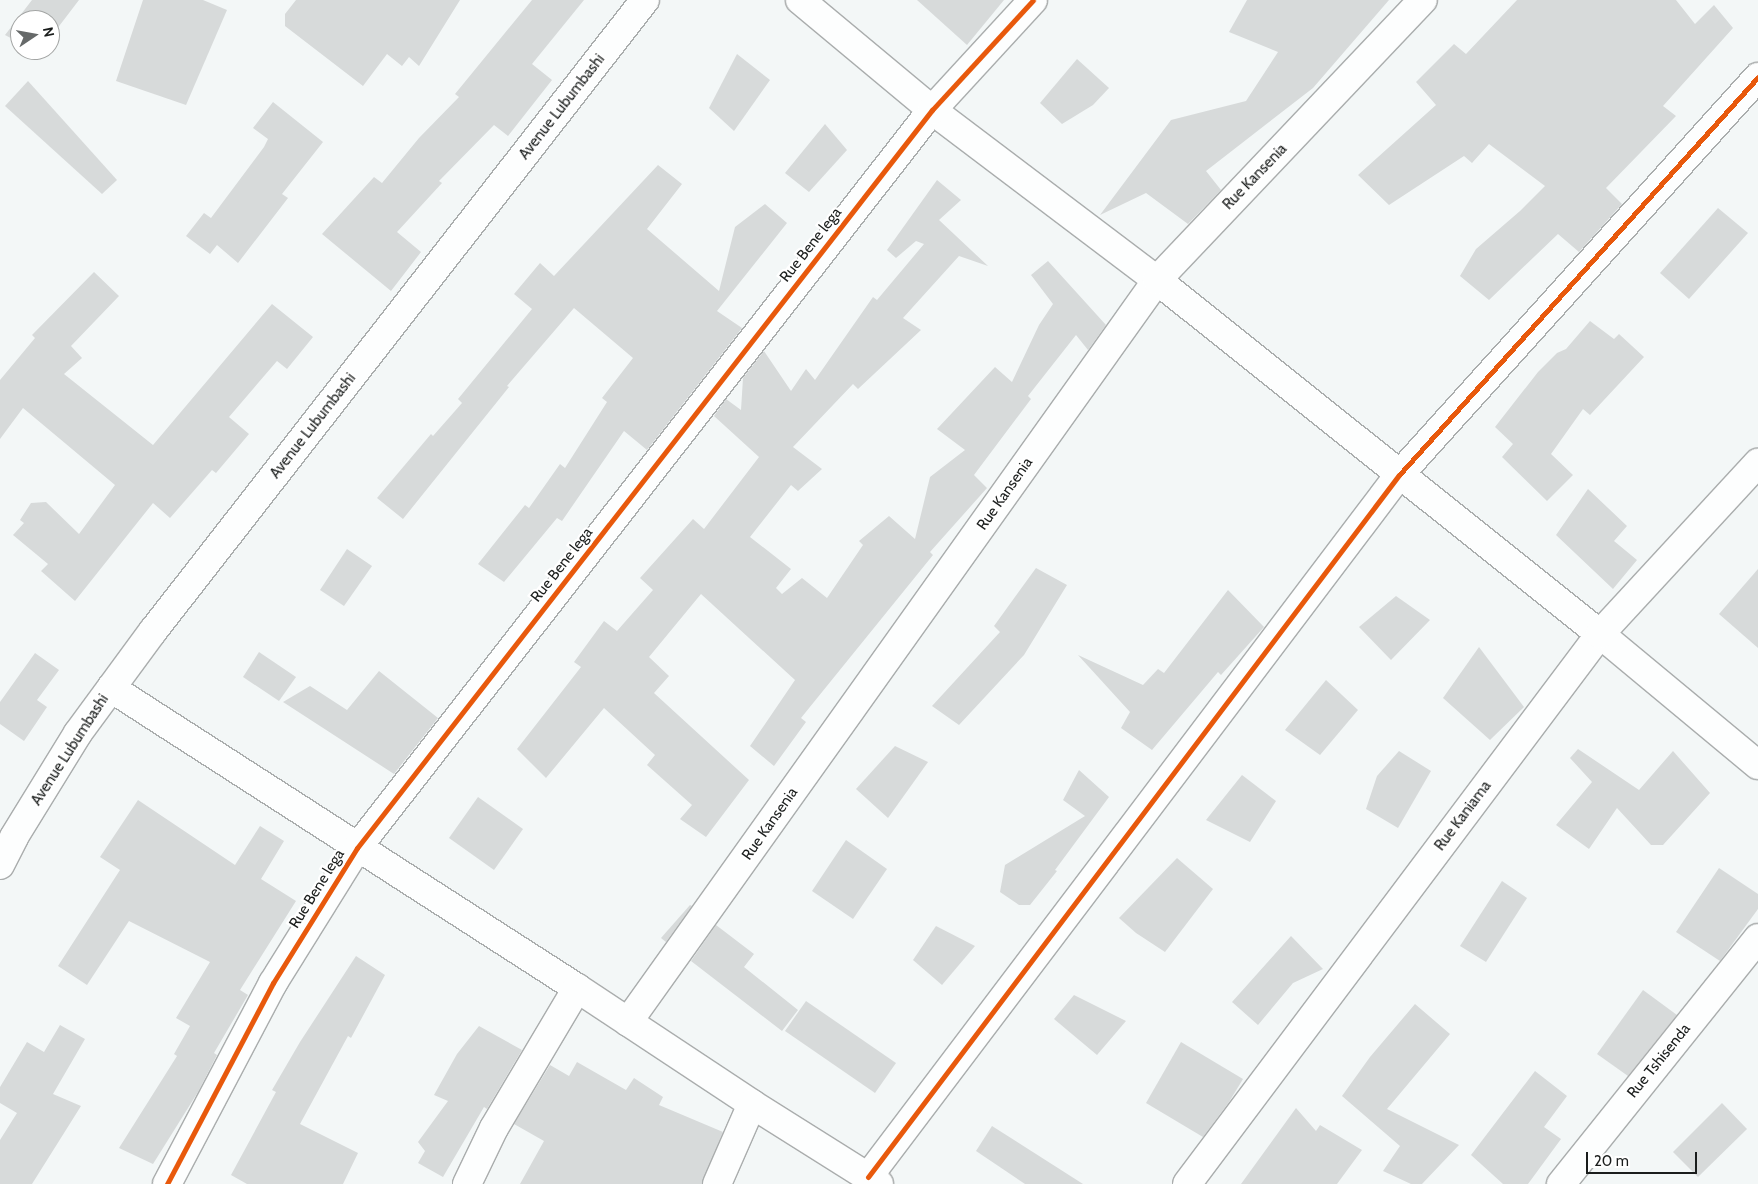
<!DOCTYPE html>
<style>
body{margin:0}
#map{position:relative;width:1758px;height:1184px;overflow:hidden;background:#f3f7f7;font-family:Cabin,sans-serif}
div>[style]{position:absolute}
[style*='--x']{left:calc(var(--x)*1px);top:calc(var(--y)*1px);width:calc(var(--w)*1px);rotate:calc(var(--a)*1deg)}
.building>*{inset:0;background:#d7dada}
.roads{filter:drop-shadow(1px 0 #aaadad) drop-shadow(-1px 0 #aaadad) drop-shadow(0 1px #aaadad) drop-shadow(0 -1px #aaadad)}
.minor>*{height:28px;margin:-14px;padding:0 14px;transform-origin:14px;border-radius:14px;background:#fdfefe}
.cycleway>*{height:5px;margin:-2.5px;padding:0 2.5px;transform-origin:2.5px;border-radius:2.5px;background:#e8590c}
span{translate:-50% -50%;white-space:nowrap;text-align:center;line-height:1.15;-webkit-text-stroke:4.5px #fff;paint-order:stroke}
.street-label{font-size:15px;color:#1a1d1c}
.north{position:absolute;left:10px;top:10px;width:50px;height:50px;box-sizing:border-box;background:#fff;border:1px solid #a3a5a4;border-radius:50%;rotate:78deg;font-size:14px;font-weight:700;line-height:20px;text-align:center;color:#1a1d1c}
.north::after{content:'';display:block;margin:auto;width:18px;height:22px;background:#666969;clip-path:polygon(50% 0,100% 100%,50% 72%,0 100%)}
.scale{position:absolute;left:1586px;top:1152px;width:111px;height:22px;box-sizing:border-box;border:2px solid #1a1d1c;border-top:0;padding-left:6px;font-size:15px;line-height:18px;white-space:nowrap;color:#1a1d1c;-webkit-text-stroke:4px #fff;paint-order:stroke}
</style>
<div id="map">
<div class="building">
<div style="clip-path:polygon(32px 0,79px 0,50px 38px,50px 20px,20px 20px,20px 43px,5px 35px)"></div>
<div style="clip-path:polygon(143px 0,203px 0,227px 10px,186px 105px,116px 81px)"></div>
<div style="clip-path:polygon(296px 0,460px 0,419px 66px,409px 57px,402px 66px,387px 54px,363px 86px,285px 26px,285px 14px)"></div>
<div style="clip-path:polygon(532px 0,584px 0,532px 64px,552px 80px,508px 136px,494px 125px,439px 181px,442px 183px,397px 232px,421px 252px,391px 291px,322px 234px,374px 177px,382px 183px,419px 138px,459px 97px,455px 94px)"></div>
<div style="clip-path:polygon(917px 0,1004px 0,967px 45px)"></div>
<div style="clip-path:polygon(1247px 0,1389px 0,1313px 88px,1206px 171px,1221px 190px,1188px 224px,1146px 193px,1100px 215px,1171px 120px,1246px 101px,1278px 52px,1229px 32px)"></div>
<div style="clip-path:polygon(1517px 0,1676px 0,1695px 24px,1714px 5px,1733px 28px,1663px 106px,1676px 116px,1606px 188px,1622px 204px,1579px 252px,1558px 234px,1489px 300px,1460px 276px,1476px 249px,1520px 211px,1545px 186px,1489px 144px,1472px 163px,1464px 156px,1389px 205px,1358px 175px,1436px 105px,1416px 82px,1454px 44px,1466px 54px)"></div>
<div style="clip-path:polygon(737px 54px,770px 80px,734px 131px,709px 108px)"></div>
<div style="clip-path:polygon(1077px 59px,1109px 88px,1093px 105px,1062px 124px,1040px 103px)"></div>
<div style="clip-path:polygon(28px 81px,117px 180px,102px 194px,5px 106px)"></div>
<div style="clip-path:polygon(273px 102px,323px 142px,282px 194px,288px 198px,238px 263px,217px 245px,210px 254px,186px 236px,204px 213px,211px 218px,264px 147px,268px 139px,253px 128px)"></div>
<div style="clip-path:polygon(825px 124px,847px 150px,809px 192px,785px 173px)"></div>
<div style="clip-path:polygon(658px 165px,682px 184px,647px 229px,719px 291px,735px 227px,765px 204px,787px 223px,717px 311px,742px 328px,647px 450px,624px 431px,562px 521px,557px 518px,504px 582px,478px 564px,525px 505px,529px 508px,560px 464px,565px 468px,607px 402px,602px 398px,633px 358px,574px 308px,507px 386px,509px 387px,403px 519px,377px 498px,431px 434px,433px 436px,462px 403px,458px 399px,532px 309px,514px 294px,540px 263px,554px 276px)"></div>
<div style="clip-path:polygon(937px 180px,961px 200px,939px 220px,988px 266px,959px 256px,903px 318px,921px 330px,858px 389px,853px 384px,793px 447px,822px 469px,798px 491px,791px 485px,750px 537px,791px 569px,776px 588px,782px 594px,802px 578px,827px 598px,863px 545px,859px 541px,889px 516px,915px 539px,930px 477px,965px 450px,937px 429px,995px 367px,1012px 382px,1039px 325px,1053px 304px,1031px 275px,1048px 261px,1106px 325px,1088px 350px,1076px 335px,1028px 396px,1031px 399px,974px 475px,987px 488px,930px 552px,933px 555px,801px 718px,806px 722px,774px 766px,750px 746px,795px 680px,701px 594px,649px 657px,669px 676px,654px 693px,749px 780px,706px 837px,680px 819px,692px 805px,647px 765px,655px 755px,604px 708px,546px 778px,517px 749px,581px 667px,574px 662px,604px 621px,617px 631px,653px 590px,640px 578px,693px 519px,704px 529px,759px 457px,714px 416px,726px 399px,741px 410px,743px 378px,764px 351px,791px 391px,806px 369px,815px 380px,873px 297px,877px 300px,924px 244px,916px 241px,896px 258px,887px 250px)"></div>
<div style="clip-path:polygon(1718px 208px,1748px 233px,1689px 299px,1660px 273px)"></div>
<div style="clip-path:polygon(94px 272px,119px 296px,71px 346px,82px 358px,64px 374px,153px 445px,272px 304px,313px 337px,287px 369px,277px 361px,229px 417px,249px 434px,216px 473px,212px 470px,170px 518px,153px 503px,75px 601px,41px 571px,48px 564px,13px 535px,24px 523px,20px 520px,31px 503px,46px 502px,79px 534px,115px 485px,23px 408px,0 439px,0 380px,35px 338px,32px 335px)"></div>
<div style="clip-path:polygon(1590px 321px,1614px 339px,1619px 334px,1644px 357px,1590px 415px,1583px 409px,1551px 454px,1573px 475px,1547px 501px,1502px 457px,1513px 444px,1495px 427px,1538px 372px,1557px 353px,1566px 349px)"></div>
<div style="clip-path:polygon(1588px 489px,1627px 526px,1614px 541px,1637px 560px,1613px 589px,1556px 535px)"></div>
<div style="clip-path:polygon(347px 549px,372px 566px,344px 606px,320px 590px)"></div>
<div style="clip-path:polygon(1036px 568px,1067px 585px,1024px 655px,959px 725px,932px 706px,1000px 632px,994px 626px)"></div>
<div style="clip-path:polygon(1758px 569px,1758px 648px,1719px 614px)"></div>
<div style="clip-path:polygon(1228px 590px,1264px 627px,1221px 675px,1218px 672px,1152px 750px,1121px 728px,1130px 712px,1078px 655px,1143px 685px,1158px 669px,1164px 673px)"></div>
<div style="clip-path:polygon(1396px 596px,1430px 620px,1391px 660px,1359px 627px)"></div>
<div style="clip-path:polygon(1479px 647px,1524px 707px,1490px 740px,1443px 698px)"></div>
<div style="clip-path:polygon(259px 652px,296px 677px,279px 701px,243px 677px)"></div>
<div style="clip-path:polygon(35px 653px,59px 670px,37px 700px,47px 707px,24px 741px,0 724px,0 702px)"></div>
<div style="clip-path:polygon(379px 671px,438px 718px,394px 774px,283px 702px,310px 686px,347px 710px)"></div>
<div style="clip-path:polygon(1326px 680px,1358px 710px,1320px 755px,1285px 730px)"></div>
<div style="clip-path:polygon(895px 746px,928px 762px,888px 818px,856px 789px)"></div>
<div style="clip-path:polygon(1578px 749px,1639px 790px,1673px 751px,1710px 793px,1663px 845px,1651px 845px,1617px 808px,1589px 849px,1556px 825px,1592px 782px,1570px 758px)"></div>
<div style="clip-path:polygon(1399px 751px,1431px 771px,1398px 828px,1366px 809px,1377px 776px)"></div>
<div style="clip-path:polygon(1079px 770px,1109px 797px,1055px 870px,1057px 871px,1030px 905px,1019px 905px,1000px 892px,1005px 865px,1085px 816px,1063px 800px)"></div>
<div style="clip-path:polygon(1242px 775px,1276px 801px,1250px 842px,1206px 820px)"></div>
<div style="clip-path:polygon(478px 797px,523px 829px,494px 870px,449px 838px)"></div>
<div style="clip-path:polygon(138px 800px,235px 865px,260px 826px,284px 841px,261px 879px,296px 901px,240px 990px,248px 995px,214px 1053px,217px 1055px,198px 1092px,153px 1164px,119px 1148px,177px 1056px,174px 1054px,190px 1026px,176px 1018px,210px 962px,129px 921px,87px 985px,58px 966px,120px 870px,100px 857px)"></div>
<div style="clip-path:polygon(846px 840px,887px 869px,853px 919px,812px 891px)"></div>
<div style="clip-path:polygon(1177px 858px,1213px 889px,1165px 952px,1136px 933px,1119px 918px)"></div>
<div style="clip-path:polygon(1719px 868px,1758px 894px,1758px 909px,1720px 961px,1676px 932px)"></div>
<div style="clip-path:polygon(1502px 881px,1527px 898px,1486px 962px,1460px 946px)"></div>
<div style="clip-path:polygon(690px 905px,692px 906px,666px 942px,661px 938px)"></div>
<div style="clip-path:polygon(716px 925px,754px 954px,744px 967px,798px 1010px,782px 1031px,691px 961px)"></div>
<div style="clip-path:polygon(936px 926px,975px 946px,942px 985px,913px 960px)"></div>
<div style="clip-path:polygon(1291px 936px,1323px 969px,1293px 983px,1258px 1025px,1232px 1002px)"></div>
<div style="clip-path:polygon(356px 956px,385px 975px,351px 1038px,348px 1036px,300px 1124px,358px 1153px,343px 1184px,247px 1184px,231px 1175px,276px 1092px,272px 1090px,300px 1042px)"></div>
<div style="clip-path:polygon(1643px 990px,1677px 1015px,1628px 1076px,1597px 1054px)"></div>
<div style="clip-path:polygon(1074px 995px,1126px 1021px,1097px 1055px,1054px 1019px)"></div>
<div style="clip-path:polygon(806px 1001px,896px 1063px,875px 1093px,785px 1031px)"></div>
<div style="clip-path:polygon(1415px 1004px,1450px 1034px,1387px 1109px,1459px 1145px,1422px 1184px,1411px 1184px,1383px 1171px,1400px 1146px,1342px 1096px,1370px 1057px)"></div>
<div style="clip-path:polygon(60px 1025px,85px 1039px,53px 1094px,81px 1106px,32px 1184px,0 1184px,0 1140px,17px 1113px,0 1103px,0 1087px,27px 1042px,44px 1052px)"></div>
<div style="clip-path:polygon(479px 1026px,522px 1050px,487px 1109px,484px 1107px,443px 1177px,418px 1163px,425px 1151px,418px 1142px,448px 1101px,434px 1095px,457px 1054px)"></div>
<div style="clip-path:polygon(1181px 1042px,1243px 1079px,1229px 1102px,1203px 1137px,1146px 1103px)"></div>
<div style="clip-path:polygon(577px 1062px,626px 1090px,634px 1078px,663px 1097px,659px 1105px,723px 1132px,702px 1184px,520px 1184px,544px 1141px,514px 1124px,550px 1065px,569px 1076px)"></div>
<div style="clip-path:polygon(1535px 1071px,1567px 1096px,1544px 1127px,1561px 1139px,1528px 1184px,1503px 1184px,1471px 1155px)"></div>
<div style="clip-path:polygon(1722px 1103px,1747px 1129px,1698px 1177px,1673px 1152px)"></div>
<div style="clip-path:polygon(1296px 1108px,1316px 1131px,1320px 1125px,1362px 1150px,1337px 1184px,1241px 1184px)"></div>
<div style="clip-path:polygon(992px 1126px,1083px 1184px,1025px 1184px,976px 1151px)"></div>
</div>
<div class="roads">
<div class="minor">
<div style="--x:800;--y:0;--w:172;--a:39.8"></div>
<div style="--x:932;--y:110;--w:282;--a:37.1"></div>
<div style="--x:1157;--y:280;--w:567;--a:38.63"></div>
<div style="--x:1600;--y:634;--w:205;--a:39.7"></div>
<div style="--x:111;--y:688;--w:554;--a:32.77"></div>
<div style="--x:577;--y:988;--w:210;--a:33.5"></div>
<div style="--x:752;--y:1104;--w:150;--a:32.2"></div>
<div style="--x:0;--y:865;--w:31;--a:-63"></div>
<div style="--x:14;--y:837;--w:122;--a:-58.4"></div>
<div style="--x:78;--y:733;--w:127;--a:-53.7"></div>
<div style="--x:153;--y:631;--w:800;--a:-52.06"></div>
<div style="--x:628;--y:1022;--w:911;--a:-54.51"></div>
<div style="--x:1157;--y:280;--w:386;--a:-46.5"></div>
<div style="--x:868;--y:1177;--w:880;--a:-52.9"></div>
<div style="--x:1399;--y:475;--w:536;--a:-47.95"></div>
<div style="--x:167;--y:1184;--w:227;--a:-62.2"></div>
<div style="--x:273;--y:983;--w:159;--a:-58.1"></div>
<div style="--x:357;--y:848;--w:936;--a:-52.08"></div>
<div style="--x:932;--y:110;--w:149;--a:-47.4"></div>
<div style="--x:467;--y:1184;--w:62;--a:-64.3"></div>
<div style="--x:494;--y:1128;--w:163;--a:-59.3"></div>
<div style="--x:717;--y:1184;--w:87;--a:-66.4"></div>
<div style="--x:1187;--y:1184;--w:688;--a:-53.1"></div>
<div style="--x:1600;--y:634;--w:233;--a:-47.3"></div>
<div style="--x:1561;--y:1184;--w:315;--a:-51.3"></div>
</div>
</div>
<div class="cycleway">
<div style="--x:868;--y:1177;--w:880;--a:-52.9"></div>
<div style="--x:1399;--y:475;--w:536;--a:-47.95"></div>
<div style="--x:167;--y:1184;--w:227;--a:-62.2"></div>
<div style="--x:273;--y:983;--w:159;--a:-58.1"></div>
<div style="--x:357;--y:848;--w:936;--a:-52.08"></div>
<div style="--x:932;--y:110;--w:149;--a:-47.4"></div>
</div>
<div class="street-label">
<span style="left:562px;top:107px;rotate:-52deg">Avenue Lubumbashi</span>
<span style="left:1255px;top:177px;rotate:-46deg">Rue Kansenia</span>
<span style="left:811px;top:245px;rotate:-52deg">Rue Bene lega</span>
<span style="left:313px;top:426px;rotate:-52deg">Avenue Lubumbashi</span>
<span style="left:1005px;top:494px;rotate:-55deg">Rue Kansenia</span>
<span style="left:562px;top:565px;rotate:-52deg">Rue Bene lega</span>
<span style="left:70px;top:750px;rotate:-57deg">Avenue Lubumbashi</span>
<span style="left:1463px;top:816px;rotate:-53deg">Rue Kaniama</span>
<span style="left:770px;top:824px;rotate:-55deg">Rue Kansenia</span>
<span style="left:317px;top:889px;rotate:-58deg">Rue Bene lega</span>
<span style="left:1659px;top:1061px;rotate:-51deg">Rue Tshisenda</span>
</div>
<div class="north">N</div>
<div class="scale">20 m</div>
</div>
